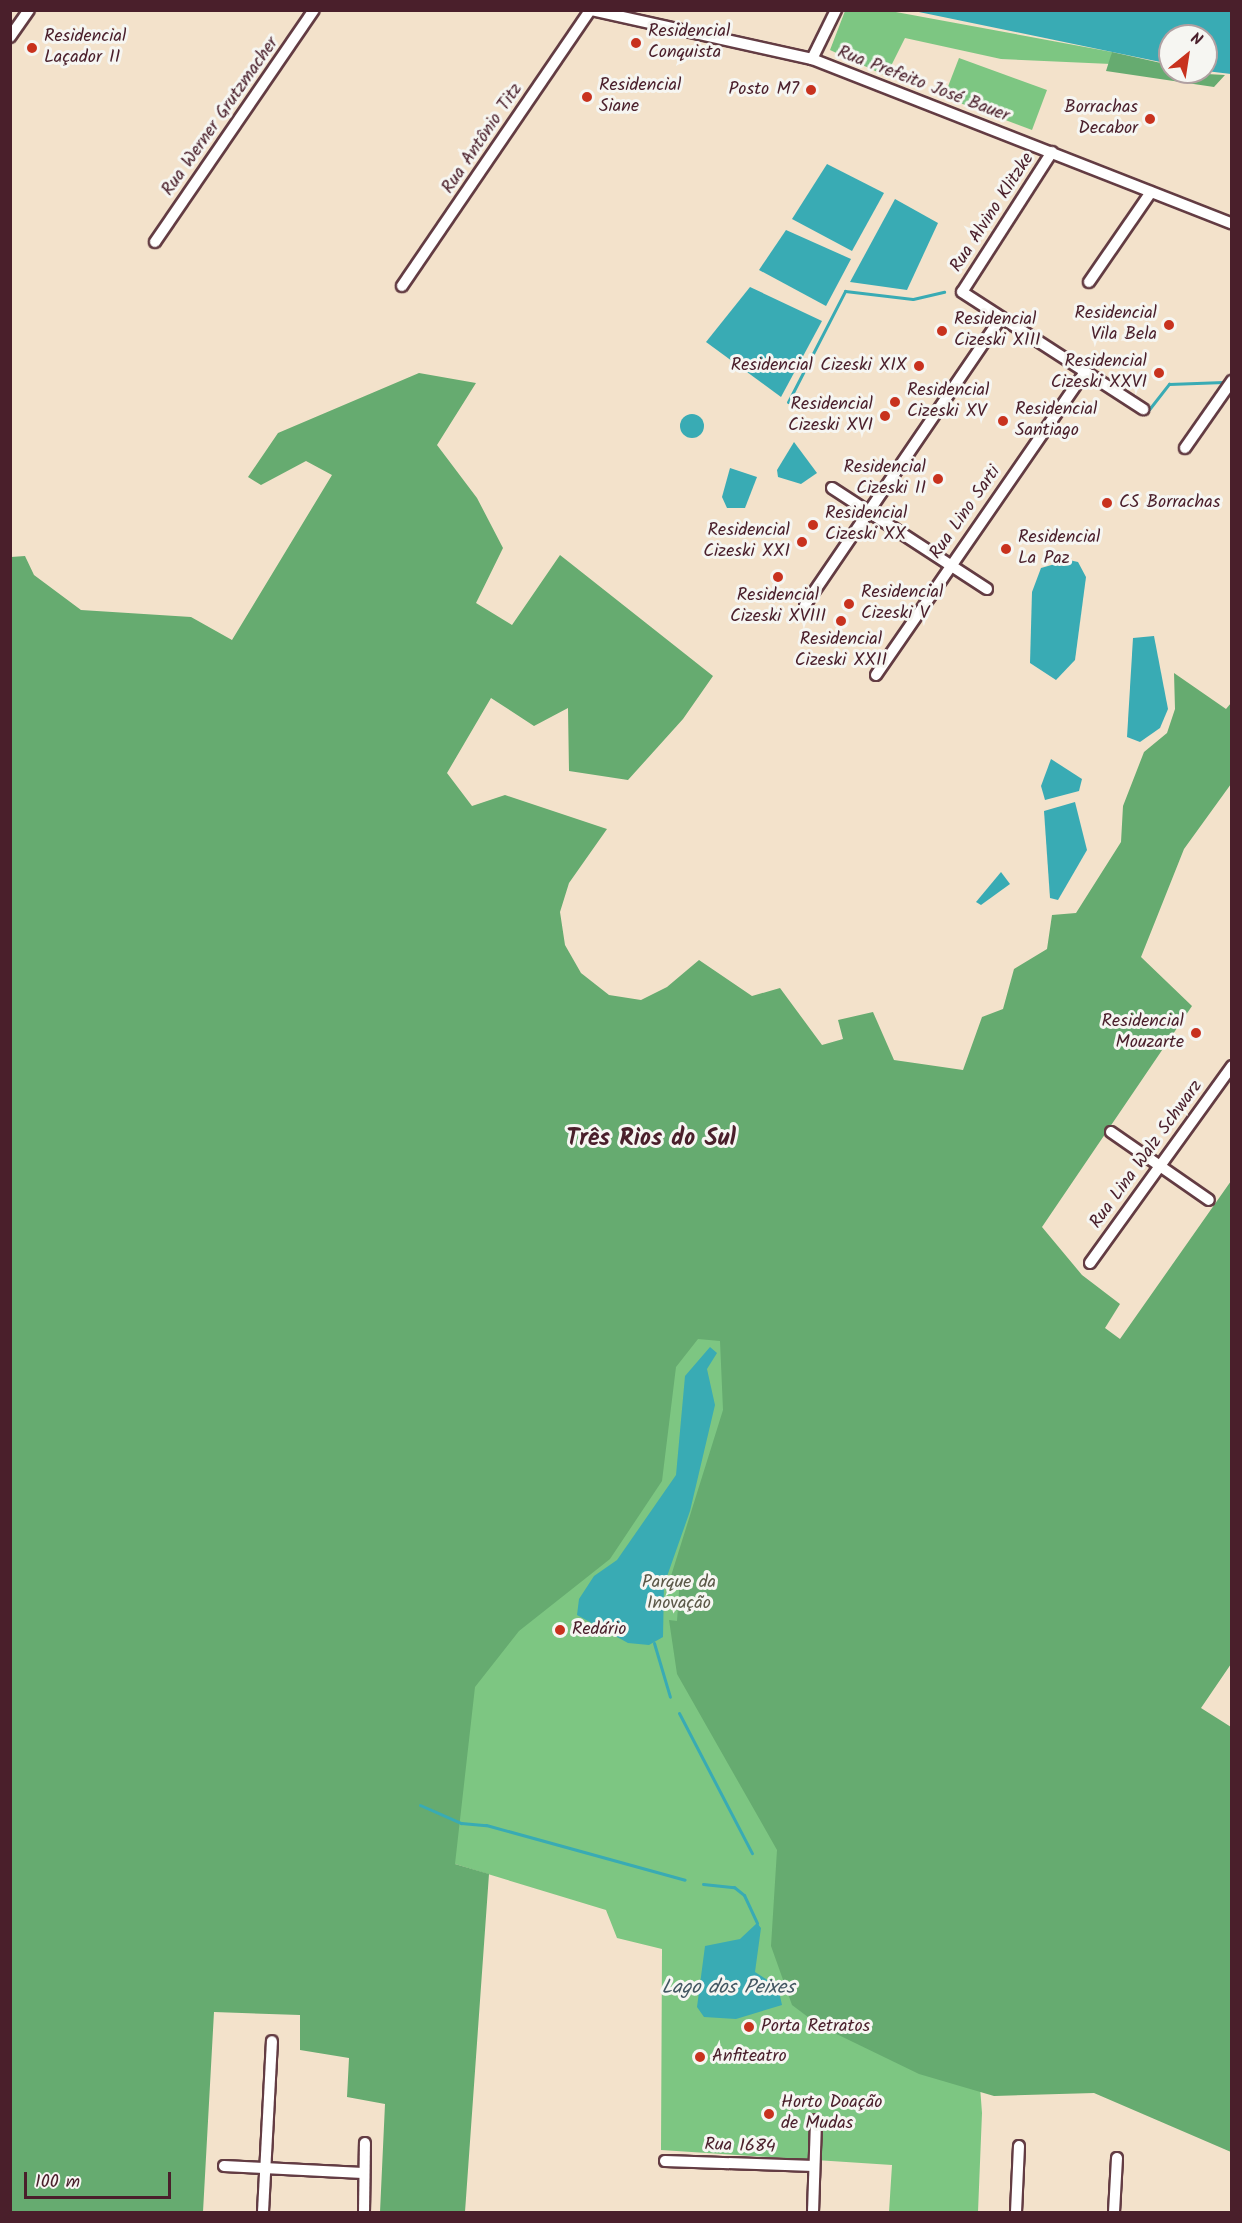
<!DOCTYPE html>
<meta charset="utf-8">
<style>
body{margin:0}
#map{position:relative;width:1242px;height:2223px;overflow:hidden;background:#f3e2cb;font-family:Kalam,sans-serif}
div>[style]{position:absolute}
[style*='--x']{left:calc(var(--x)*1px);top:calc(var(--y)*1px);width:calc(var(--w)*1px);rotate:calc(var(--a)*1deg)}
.green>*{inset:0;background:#7dc682}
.forest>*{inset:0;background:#66ab70}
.water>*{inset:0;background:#39abb4}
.round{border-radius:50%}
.stream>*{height:3px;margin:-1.5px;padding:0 1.5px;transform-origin:1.5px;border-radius:1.5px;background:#39abb4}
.roads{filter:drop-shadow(2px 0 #633c43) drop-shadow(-2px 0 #633c43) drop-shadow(0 2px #633c43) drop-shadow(0 -2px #633c43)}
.minor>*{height:10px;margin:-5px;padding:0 5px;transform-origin:5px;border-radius:5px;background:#fff}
.dots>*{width:16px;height:16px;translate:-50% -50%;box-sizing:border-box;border:3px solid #f6f6f2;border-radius:50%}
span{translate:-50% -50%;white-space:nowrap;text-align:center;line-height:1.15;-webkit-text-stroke:6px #f6f6f2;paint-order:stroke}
.poi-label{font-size:18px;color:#4a1f2b}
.left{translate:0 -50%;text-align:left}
.right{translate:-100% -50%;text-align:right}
.street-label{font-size:18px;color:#4a1f2b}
.park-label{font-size:18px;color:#5c5949}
.water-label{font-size:20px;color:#435762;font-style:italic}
.district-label{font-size:24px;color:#4a1f2b;font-weight:700}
.frame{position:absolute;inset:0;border:12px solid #4a1f2b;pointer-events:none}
.north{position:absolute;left:1158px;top:24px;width:60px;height:60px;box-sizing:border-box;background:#f6f6f2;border:2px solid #b1a0a2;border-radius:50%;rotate:30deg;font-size:16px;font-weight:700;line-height:24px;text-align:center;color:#4a1f2b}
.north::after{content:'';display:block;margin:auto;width:21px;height:27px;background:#c8321e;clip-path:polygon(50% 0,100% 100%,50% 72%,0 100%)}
.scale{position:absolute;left:24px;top:2172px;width:147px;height:27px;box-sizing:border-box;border:3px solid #4a1f2b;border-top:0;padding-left:8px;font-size:18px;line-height:21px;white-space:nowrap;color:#4a1f2b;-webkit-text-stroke:4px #f6f6f2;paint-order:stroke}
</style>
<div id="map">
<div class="green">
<div style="clip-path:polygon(885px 10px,1112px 52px,1111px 64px,1001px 59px,905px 38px,886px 76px,830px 50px,845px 11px)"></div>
<div style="clip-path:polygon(959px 58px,1047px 90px,1032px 130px,944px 97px)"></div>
<div style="clip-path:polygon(658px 1005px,976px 2033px,982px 2113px,978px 2212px,889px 2212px,892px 2165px,661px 2150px,662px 1949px,617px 1938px,606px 1910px,455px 1864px,357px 1684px)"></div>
</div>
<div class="forest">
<div style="clip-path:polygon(1112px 52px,1170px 65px,1170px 72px,1225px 75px,1214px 87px,1106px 71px)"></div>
<div style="clip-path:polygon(419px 373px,476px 383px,437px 445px,477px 498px,503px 548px,476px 603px,512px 625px,560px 555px,713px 676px,683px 719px,628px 780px,569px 771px,568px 708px,534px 726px,491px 698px,447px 773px,472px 806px,505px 795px,607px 829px,569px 883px,560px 912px,565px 945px,581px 973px,609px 995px,641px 1000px,667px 987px,699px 960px,752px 996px,780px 988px,822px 1045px,843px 1039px,838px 1020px,873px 1012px,894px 1060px,963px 1070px,982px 1017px,1003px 1009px,1014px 969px,1047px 949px,1052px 915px,1076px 913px,1121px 842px,1123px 806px,1144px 752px,1167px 733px,1175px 709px,1174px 673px,1226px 709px,1231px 703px,1231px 784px,1184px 849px,1141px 957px,1192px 1006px,1042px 1227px,1082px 1275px,1120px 1304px,1105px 1328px,1120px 1339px,1231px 1181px,1231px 1664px,1201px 1708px,1231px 1727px,1231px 2152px,1094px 2093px,994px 2096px,919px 2074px,820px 2026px,792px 2005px,771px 1946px,777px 1850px,677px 1674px,669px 1620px,677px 1621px,680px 1577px,671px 1576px,723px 1410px,720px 1341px,698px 1339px,676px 1367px,662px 1481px,610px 1559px,519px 1631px,475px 1687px,455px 1864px,489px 1874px,465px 2212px,380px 2212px,385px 2104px,347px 2097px,349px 2058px,300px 2050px,300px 2015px,214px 2012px,203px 2212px,11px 2212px,11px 557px,25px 556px,34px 575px,81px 610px,191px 617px,232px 640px,332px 475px,306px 461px,261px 485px,248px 477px,278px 433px)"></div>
</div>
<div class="water">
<div style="clip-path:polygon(914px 11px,1231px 11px,1231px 74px,1206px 71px,1206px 36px,1170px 36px,1170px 64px)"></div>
<div style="clip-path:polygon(827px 164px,884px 193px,852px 251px,792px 219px)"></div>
<div style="clip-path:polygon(895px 199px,938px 223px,907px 290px,850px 282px)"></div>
<div style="clip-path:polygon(786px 230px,851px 259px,826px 306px,759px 270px)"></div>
<div style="clip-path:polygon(750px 287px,822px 321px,781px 397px,706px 342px)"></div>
<div class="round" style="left:680px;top:414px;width:24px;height:24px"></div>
<div style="clip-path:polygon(794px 442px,817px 473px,801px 484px,778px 477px,777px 470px)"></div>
<div style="clip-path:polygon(730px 468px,757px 477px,745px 508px,727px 508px,722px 497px)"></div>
<div style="clip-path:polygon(1069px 560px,1078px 562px,1086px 577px,1075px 660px,1056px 680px,1030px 663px,1032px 592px,1041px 568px)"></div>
<div style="clip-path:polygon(1154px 636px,1168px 709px,1160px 728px,1140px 742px,1127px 737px,1133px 638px)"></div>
<div style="clip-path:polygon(1051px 759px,1082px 779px,1079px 791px,1045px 800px,1041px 786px)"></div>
<div style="clip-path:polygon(1075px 802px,1087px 850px,1058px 900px,1050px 898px,1044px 811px)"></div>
<div style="clip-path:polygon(1001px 872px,1010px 884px,981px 905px,976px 902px)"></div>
<div style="clip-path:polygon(710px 1347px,717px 1353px,707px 1369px,715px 1405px,690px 1511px,664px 1585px,663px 1637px,649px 1645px,628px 1643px,577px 1615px,579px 1599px,594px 1576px,617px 1560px,676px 1475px,685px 1376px)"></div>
<div style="clip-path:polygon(757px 1923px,761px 1928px,755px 1972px,778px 1987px,782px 2005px,736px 2019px,704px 2017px,697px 2007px,705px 1946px,740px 1939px)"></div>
</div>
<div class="stream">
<div style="--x:788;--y:402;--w:125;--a:-62.8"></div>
<div style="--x:845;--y:291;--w:68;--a:6.7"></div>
<div style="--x:913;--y:299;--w:32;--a:-13"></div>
<div style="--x:1147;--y:412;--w:36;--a:-52"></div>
<div style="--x:1169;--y:384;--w:55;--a:-2.1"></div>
<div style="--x:654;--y:1643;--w:56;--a:73.5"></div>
<div style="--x:679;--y:1713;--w:158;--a:62.5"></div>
<div style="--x:420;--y:1805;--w:45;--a:23.7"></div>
<div style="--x:461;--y:1823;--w:25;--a:5"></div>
<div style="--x:486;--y:1825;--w:206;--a:15.4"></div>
<div style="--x:703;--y:1884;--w:31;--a:6"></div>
<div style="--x:734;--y:1887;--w:13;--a:39"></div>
<div style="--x:744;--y:1895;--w:31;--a:65"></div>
</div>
<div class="roads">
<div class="minor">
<div style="--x:591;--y:10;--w:226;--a:12.5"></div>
<div style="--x:812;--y:59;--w:451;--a:21.4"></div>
<div style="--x:10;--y:37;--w:33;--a:-55"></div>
<div style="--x:812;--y:59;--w:55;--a:-63.9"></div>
<div style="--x:1052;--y:152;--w:166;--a:122.7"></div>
<div style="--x:962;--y:292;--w:216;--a:32.9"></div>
<div style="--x:155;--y:242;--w:281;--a:-55.6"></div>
<div style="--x:1089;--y:282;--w:109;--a:-55.4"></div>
<div style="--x:402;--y:286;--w:334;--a:-55.7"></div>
<div style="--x:1185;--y:448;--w:82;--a:-55"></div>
<div style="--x:832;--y:488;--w:185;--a:33.1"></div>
<div style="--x:805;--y:605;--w:348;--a:-55.7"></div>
<div style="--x:876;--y:675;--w:368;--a:-55.4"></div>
<div style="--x:1111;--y:1132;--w:119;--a:34.8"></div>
<div style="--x:1090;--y:1263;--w:243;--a:-54.2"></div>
<div style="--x:665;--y:2161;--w:149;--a:1.9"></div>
<div style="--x:224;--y:2166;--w:139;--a:2.9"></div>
<div style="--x:263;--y:2212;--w:171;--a:-87"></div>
<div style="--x:364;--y:2212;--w:69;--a:-89.2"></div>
<div style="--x:813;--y:2212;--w:92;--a:-88.1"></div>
<div style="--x:1016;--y:2212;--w:66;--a:-87.4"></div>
<div style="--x:1114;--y:2212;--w:54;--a:-86.8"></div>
</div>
</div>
<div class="dots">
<div style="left:636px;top:43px;background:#c8321e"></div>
<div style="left:32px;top:48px;background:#c8321e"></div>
<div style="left:811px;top:90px;background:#c8321e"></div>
<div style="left:587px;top:97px;background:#c8321e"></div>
<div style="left:1150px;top:119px;background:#c8321e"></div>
<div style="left:1169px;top:325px;background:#c8321e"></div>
<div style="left:942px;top:331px;background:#c8321e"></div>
<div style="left:919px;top:366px;background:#c8321e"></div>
<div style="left:1159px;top:373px;background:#c8321e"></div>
<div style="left:895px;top:402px;background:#c8321e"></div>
<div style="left:885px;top:416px;background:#c8321e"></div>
<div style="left:1003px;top:421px;background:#c8321e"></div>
<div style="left:938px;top:479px;background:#c8321e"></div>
<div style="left:1107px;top:503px;background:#c8321e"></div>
<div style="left:813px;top:525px;background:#c8321e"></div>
<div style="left:802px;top:542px;background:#c8321e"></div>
<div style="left:1006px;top:549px;background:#c8321e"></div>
<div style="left:778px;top:577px;background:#c8321e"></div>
<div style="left:849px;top:604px;background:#c8321e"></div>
<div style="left:841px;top:621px;background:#c8321e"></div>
<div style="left:1196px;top:1033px;background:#c8321e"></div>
<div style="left:560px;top:1630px;background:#c8321e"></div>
<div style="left:749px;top:2027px;background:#c8321e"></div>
<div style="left:700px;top:2057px;background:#c8321e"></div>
<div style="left:769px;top:2114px;background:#c8321e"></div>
</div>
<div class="poi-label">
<span class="left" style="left:648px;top:43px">Residencial<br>Conquista</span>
<span class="left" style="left:44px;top:48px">Residencial<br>Laçador II</span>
<span class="left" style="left:599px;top:97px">Residencial<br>Siane</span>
<span class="right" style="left:799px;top:90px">Posto M7</span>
<span class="right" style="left:1138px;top:119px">Borrachas<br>Decabor</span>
<span class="right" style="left:1157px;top:325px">Residencial<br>Vila Bela</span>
<span class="left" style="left:954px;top:331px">Residencial<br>Cizeski XIII</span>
<span class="right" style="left:1147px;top:373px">Residencial<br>Cizeski XXVI</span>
<span class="right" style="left:907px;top:366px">Residencial Cizeski XIX</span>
<span class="left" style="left:907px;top:402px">Residencial<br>Cizeski XV</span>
<span class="right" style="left:873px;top:416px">Residencial<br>Cizeski XVI</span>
<span class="left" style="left:1015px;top:421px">Residencial<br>Santiago</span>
<span class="right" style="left:926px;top:479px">Residencial<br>Cizeski II</span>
<span class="left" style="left:1119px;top:503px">CS Borrachas</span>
<span class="left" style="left:825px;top:525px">Residencial<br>Cizeski XX</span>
<span class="right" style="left:790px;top:542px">Residencial<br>Cizeski XXI</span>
<span class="left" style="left:1018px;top:549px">Residencial<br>La Paz</span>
<span class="left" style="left:861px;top:604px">Residencial<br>Cizeski V</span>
<span style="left:778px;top:607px">Residencial<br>Cizeski XVIII</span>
<span style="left:841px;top:651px">Residencial<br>Cizeski XXII</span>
<span class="right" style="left:1184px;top:1033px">Residencial<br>Mouzarte</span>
<span class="left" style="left:572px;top:1630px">Redário</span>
<span class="left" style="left:761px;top:2027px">Porta Retratos</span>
<span class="left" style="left:712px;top:2057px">Anfiteatro</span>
<span class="left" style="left:781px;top:2114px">Horto Doação<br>de Mudas</span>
</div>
<div class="street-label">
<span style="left:923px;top:85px;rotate:21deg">Rua Prefeito José Bauer</span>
<span style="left:221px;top:117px;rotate:-55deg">Rua Werner Grutzmacher</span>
<span style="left:483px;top:139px;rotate:-56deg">Rua Antônio Titz</span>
<span style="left:993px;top:213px;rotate:-57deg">Rua Alvino Klitzke</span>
<span style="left:966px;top:513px;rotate:-55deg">Rua Lino Sarti</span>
<span style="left:1147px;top:1155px;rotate:-54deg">Rua Lina Walz Schwarz</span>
<span style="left:740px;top:2147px;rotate:2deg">Rua 1684</span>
</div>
<div class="park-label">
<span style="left:679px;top:1594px">Parque da<br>Inovação</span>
</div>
<div class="water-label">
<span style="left:728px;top:1988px">Lago dos Peixes</span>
</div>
<div class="district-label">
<span style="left:651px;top:1139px">Três Rios do Sul</span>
</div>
<div class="frame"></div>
<div class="north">N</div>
<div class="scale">100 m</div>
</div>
